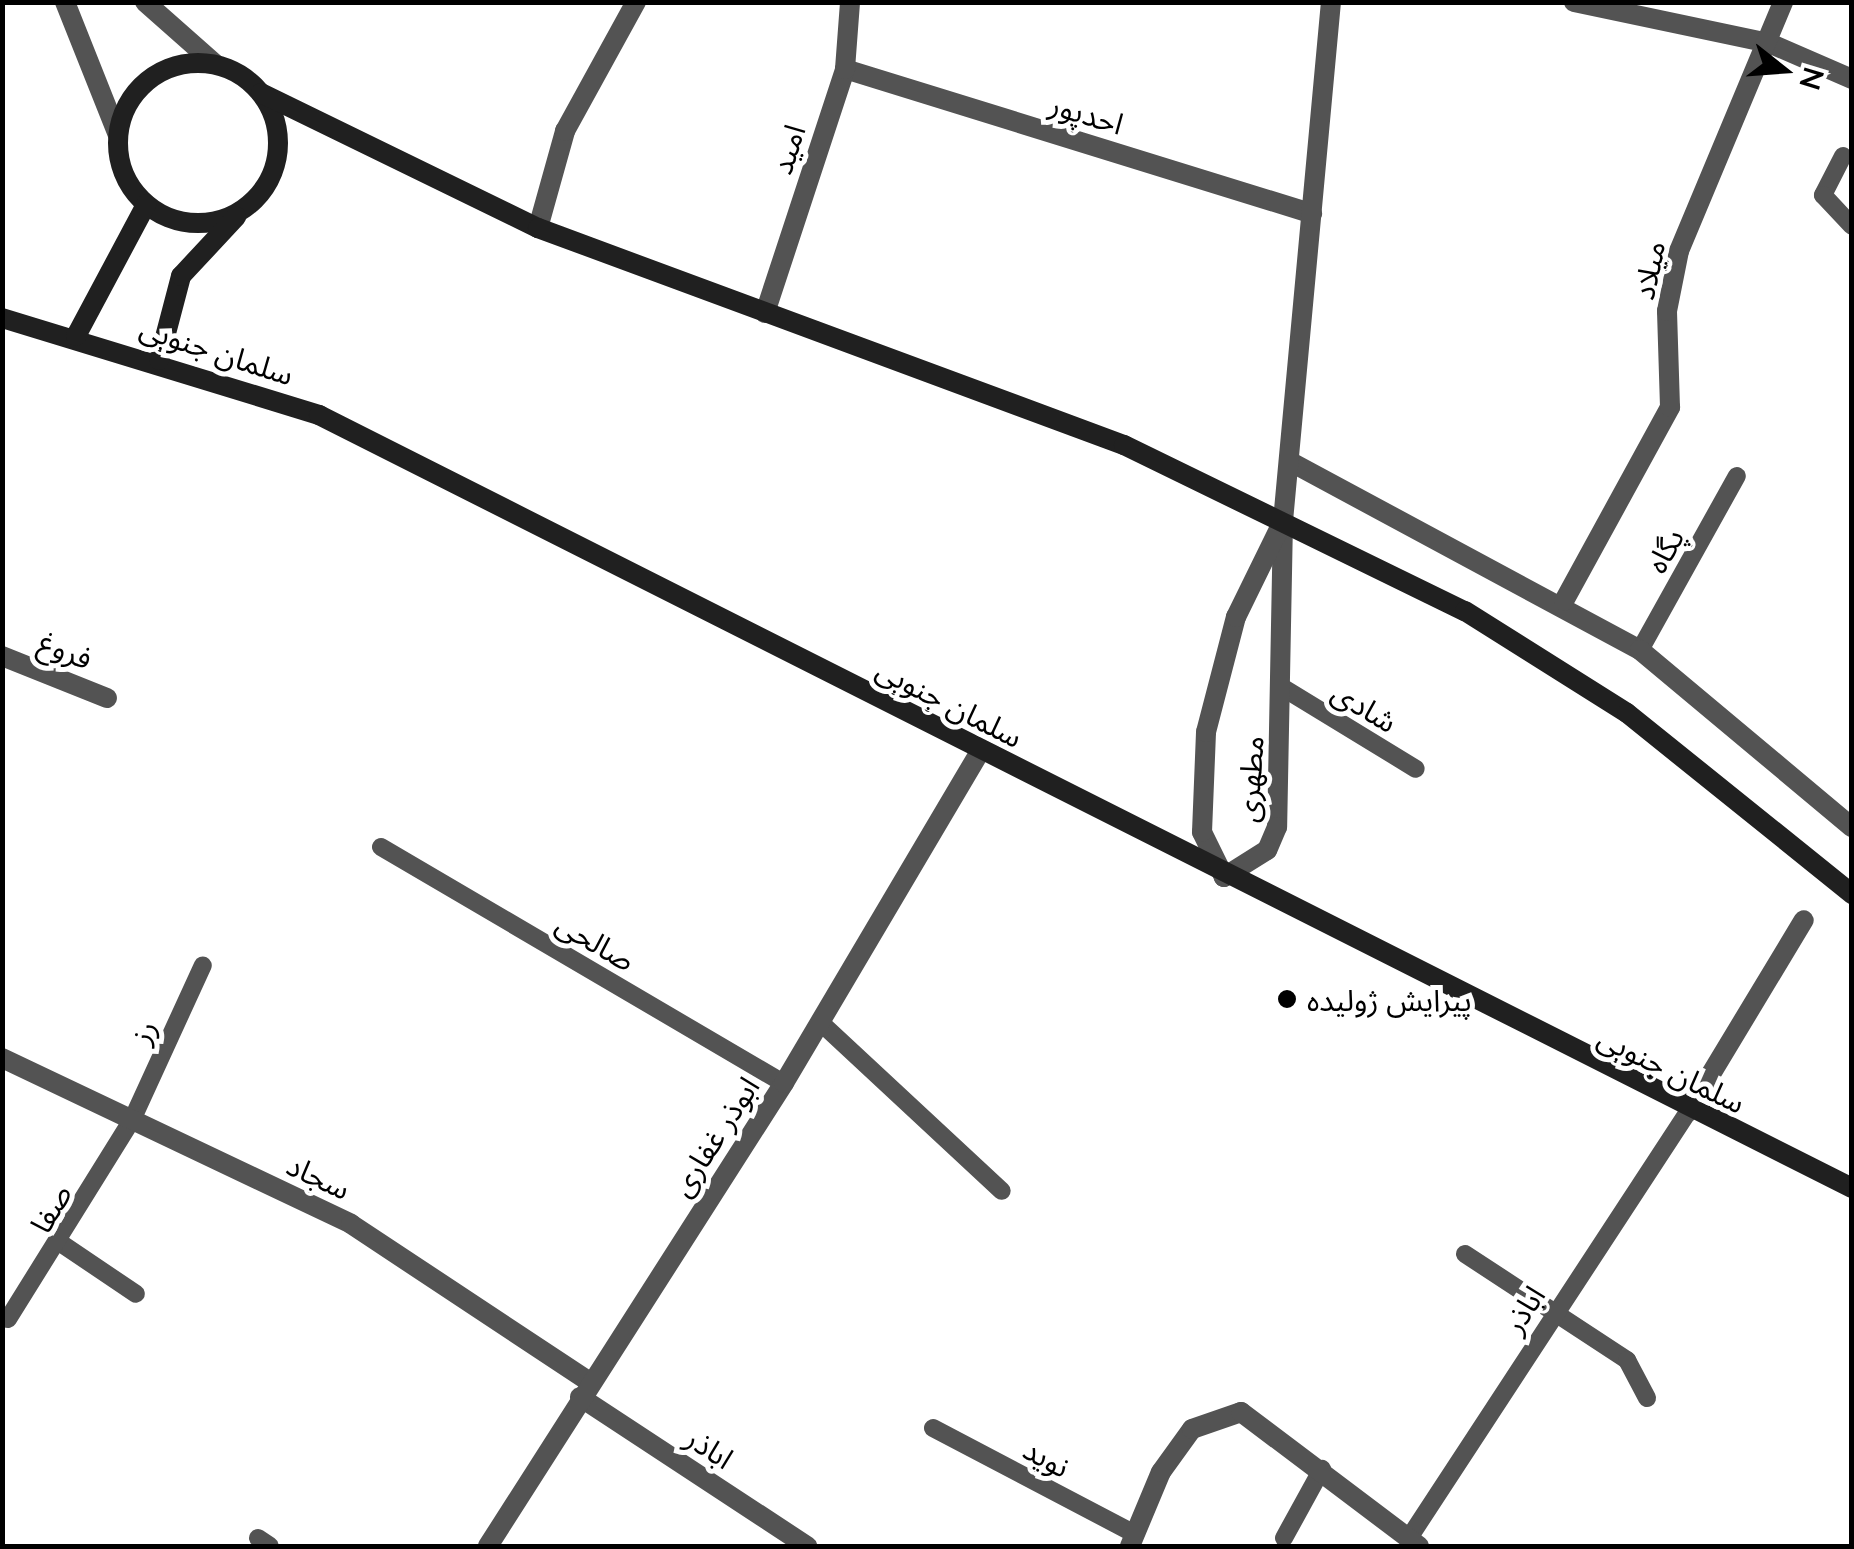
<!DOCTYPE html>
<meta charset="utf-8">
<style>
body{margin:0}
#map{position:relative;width:1854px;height:1549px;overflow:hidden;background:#fff;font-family:Lato,"Noto Sans Arabic",sans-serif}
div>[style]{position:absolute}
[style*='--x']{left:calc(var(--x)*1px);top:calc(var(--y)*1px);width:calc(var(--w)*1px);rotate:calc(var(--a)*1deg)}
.service>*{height:18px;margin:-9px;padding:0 9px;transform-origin:9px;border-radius:9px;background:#535353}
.minor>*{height:20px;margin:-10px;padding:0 10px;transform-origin:10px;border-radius:10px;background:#535353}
.tertiary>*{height:20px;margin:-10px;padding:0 10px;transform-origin:10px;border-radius:10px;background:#535353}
.secondary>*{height:20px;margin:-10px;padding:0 10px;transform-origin:10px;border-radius:10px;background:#202020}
.secondary>.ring{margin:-10px;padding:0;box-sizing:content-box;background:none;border:20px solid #202020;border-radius:50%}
.dots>*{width:28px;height:28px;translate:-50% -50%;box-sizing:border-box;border:5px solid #fff;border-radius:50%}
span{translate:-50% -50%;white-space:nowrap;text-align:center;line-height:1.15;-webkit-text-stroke:10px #fff;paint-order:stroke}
.street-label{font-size:30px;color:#000}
.poi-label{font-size:30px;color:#000}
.left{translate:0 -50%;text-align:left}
.frame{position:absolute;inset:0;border:5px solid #000;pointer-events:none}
.north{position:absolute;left:1734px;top:20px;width:100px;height:100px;-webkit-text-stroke:8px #fff;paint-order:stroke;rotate:107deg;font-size:28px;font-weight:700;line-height:40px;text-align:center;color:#000}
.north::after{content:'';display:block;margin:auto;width:35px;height:45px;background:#000;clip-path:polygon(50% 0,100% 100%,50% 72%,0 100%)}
</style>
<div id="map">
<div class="service">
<div style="--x:1843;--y:156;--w:44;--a:117.1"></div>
<div style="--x:1823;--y:195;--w:42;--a:46.9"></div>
<div style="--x:1640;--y:650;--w:199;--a:-60.9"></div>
<div style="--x:1285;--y:689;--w:153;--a:31.4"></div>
<div style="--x:381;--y:847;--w:467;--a:30.4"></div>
<div style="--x:820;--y:1022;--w:248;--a:42.9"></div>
<div style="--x:62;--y:1244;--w:89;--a:34"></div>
<div style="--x:1465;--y:1254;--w:194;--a:33.2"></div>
<div style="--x:1627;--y:1360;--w:43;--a:62.2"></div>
<div style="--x:8;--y:1319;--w:234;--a:-58.1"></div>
<div style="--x:132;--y:1120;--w:170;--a:-65.4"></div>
<div style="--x:933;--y:1428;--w:228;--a:27.7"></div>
<div style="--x:258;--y:1538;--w:14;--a:34"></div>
<div style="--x:1284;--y:1538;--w:79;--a:-61.2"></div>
<div style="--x:1409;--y:1538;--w:509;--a:-56.78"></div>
</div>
<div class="minor">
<div style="--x:1574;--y:2;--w:199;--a:11.9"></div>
<div style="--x:1769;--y:43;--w:90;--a:23.4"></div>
<div style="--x:845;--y:69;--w:489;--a:17.2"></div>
<div style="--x:538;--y:228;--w:101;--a:-74.4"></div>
<div style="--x:565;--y:131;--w:147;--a:-61.2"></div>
<div style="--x:765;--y:313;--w:257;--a:-71.8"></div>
<div style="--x:845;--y:69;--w:67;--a:-85.7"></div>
<div style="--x:1289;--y:461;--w:399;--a:28.3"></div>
<div style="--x:1640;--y:650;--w:276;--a:39.9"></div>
<div style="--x:1283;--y:521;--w:521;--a:-84.72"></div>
<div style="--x:1564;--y:601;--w:221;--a:-61.3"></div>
<div style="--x:1670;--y:407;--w:96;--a:-91.8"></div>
<div style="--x:1667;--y:311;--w:61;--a:-78.7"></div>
<div style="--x:1679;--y:251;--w:270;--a:-67.3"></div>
<div style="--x:2;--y:656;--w:113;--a:21.8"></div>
<div style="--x:2;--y:1058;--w:386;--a:25.4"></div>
<div style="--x:351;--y:1224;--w:287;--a:33.5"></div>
<div style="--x:1688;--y:1112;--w:224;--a:-58.9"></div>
<div style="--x:580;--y:1397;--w:272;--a:33.3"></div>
<div style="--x:1130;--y:1546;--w:80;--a:-67.3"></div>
<div style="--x:1161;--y:1472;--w:53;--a:-54.2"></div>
<div style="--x:1192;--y:1429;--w:52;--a:-19.1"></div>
<div style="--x:1241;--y:1412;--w:223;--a:37"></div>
</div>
<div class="tertiary">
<div style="--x:65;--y:2;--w:143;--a:68.3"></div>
<div style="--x:145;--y:2;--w:94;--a:41.5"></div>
<div style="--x:1283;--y:521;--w:306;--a:91.1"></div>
<div style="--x:1277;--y:827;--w:25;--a:113"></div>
<div style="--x:1267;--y:850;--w:51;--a:147.9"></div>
<div style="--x:1224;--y:877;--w:50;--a:-116.1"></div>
<div style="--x:1202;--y:832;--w:100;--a:-87.7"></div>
<div style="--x:1206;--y:732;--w:119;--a:-75.4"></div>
<div style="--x:1236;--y:617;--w:107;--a:-63.9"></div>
<div style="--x:488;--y:1546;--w:550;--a:-57.41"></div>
<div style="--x:784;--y:1083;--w:386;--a:-59.4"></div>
</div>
<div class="secondary">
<div class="ring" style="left:118px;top:63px;width:140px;height:140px"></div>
<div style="--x:261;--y:93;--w:308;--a:26"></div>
<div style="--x:538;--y:228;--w:625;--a:20.32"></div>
<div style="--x:1124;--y:445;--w:379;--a:26"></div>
<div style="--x:1465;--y:611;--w:191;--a:32.2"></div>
<div style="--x:1627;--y:713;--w:289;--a:38.8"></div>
<div style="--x:2;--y:318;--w:332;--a:17"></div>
<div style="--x:319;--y:415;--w:1717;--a:26.76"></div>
<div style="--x:76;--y:336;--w:149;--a:-61.9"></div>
<div style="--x:159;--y:360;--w:87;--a:-75.3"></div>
<div style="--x:181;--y:276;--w:81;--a:-47"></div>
</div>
<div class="dots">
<div style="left:1287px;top:999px;background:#000"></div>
</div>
<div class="street-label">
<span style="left:1087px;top:113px;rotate:17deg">احدپور</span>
<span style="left:787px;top:149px;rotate:-72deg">امید</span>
<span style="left:1648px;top:270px;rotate:-78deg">میلاد</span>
<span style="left:217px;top:350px;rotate:18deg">سلمان جنوبی</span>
<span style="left:1664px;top:550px;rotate:-61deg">پگاه</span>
<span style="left:66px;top:649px;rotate:22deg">فروغ</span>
<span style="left:950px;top:702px;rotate:27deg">سلمان جنوبی</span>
<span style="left:1365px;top:706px;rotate:31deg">شادی</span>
<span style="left:1249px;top:779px;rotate:-86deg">مطهری</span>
<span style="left:596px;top:941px;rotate:30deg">صالحی</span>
<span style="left:142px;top:1031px;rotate:-65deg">رز</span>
<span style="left:1672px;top:1069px;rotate:26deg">سلمان جنوبی</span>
<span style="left:714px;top:1136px;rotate:-57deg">ابوذر غفاری</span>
<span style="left:319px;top:1176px;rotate:25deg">سجاد</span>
<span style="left:50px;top:1208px;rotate:-60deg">صفا</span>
<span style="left:1523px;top:1309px;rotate:-57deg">اباذر</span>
<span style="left:710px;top:1447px;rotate:33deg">اباذر</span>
<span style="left:1047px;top:1457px;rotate:28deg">نوید</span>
</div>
<div class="poi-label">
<span class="left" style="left:1307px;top:999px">پیرایش ژولیده</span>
</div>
<div class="frame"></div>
<div class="north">N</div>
</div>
